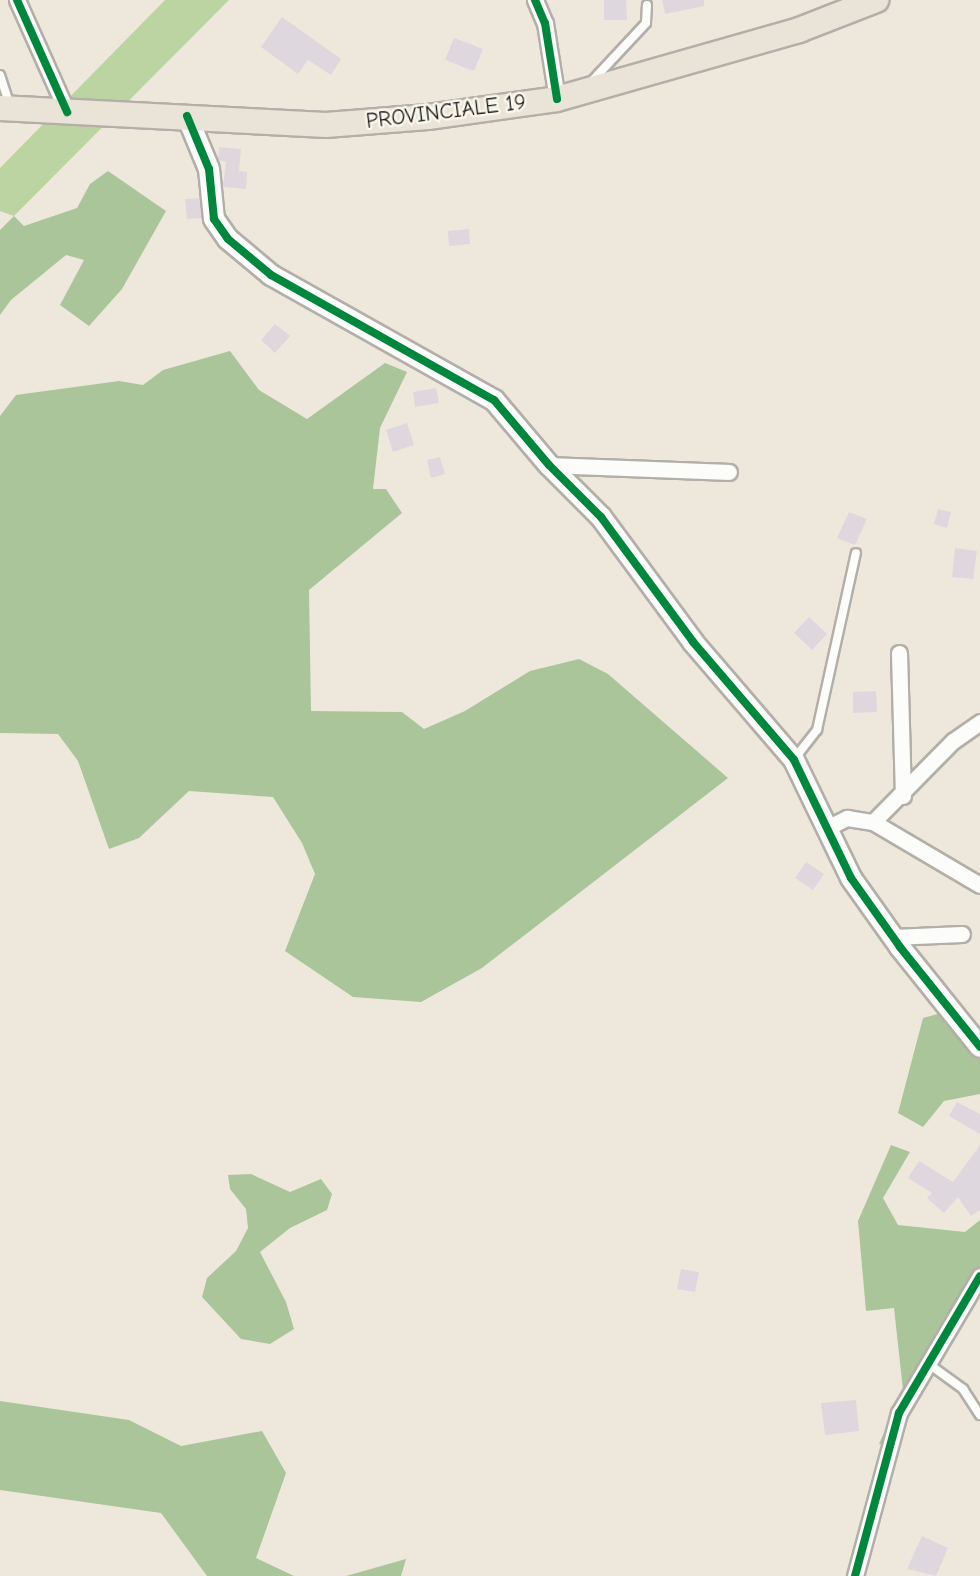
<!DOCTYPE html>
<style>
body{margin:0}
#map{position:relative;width:980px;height:1576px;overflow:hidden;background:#eee8dc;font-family:"Comic Neue",sans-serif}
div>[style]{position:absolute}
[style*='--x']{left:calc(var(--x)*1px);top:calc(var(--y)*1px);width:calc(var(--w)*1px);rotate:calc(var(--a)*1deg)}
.green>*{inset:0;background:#bbd4a2}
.forest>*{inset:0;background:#abc59a}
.building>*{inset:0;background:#ded7dd}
.roads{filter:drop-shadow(2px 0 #b3afa8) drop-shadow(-2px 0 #b3afa8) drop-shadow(0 2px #b3afa8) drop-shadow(0 -2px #b3afa8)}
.service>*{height:8px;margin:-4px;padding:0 4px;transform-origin:4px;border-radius:4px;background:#fcfcfa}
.minor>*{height:15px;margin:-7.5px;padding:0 7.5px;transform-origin:7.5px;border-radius:7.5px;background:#fcfcfa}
.tertiary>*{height:20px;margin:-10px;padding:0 10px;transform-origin:10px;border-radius:10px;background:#fcfcfa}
.primary>*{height:24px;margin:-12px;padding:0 12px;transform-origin:12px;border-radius:12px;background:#eae3d7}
.cycleway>*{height:8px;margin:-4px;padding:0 4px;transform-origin:4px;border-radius:4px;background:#00873e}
span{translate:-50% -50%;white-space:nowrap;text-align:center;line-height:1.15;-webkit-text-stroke:5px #fbf7ec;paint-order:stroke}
.street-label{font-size:22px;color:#1c1c1c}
</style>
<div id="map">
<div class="green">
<div style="clip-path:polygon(165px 0,229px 0,14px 216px,0 211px,0 168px)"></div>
</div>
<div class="forest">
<div style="clip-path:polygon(108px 171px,166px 211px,122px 289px,89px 326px,60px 305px,84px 260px,66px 255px,11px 300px,0 315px,0 230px,14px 216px,24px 226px,77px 208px,90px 184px)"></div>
<div style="clip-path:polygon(230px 351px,259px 390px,307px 419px,385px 363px,407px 372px,380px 428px,373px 489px,386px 489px,402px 513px,309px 590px,311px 711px,402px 712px,424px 729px,465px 711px,530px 671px,579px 659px,608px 674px,728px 778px,482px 968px,421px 1002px,353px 997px,285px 951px,315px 874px,302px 843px,273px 797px,189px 791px,139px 838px,109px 849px,78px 761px,58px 734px,0 733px,0 416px,16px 395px,119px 381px,143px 385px,163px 370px)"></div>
<div style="clip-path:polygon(945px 1012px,980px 1051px,980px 1094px,944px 1101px,923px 1127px,898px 1113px,923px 1018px)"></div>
<div style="clip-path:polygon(891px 1145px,910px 1152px,883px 1198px,898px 1225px,965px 1232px,980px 1220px,980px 1288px,889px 1446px,879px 1444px,903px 1390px,894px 1308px,866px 1311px,858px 1221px)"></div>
<div style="clip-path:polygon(251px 1174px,290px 1192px,321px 1179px,332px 1194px,327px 1210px,290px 1228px,260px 1252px,286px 1302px,294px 1329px,270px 1344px,241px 1339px,202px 1297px,207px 1278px,236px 1251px,248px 1228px,246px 1209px,230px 1189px,228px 1175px)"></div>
<div style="clip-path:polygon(0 1401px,129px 1420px,181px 1446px,262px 1431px,286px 1473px,256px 1558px,294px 1576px,207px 1576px,161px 1513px,0 1490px)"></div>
<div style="clip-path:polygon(406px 1559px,401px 1576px,346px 1576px)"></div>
</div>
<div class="building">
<div style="clip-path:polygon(604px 0,626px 0,627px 20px,604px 20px)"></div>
<div style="clip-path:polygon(662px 0,704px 0,704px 6px,665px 14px)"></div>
<div style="clip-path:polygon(282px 17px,341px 59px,331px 75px,308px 60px,298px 74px,261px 47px)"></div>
<div style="clip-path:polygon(454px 38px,483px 49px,474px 71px,445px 60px)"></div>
<div style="clip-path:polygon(219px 147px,241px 149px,239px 171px,247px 172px,246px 189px,223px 187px,226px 162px,218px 160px)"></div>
<div style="clip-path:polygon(200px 198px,202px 218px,187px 219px,185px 199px)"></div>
<div style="clip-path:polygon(469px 229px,470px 244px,449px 246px,448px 231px)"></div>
<div style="clip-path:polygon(275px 324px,290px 336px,275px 353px,261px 340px)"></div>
<div style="clip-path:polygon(436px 388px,439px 403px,415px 407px,413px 392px)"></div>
<div style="clip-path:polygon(407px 423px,414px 445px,393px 452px,386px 430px)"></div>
<div style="clip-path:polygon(440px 457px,445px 474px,431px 478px,427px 460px)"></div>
<div style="clip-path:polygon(938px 509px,951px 512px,947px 528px,934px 524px)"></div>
<div style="clip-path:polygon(849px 512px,867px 519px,855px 545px,837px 538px)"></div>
<div style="clip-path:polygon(955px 548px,977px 551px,973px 579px,952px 577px)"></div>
<div style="clip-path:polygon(809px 617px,827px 634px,812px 650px,794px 633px)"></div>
<div style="clip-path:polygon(876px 691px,877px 712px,853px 713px,853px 692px)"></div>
<div style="clip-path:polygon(806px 862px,824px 874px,813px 890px,795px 878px)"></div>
<div style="clip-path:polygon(957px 1102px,980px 1114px,980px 1134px,949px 1116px)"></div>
<div style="clip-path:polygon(980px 1145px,980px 1210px,971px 1216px,958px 1197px,944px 1213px,927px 1198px,932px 1193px,908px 1178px,919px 1161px,953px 1182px)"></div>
<div style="clip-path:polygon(681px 1269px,699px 1272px,695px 1292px,677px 1289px)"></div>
<div style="clip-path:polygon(856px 1400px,859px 1431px,825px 1435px,821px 1403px)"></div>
<div style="clip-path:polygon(922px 1536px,948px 1548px,936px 1576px,907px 1569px)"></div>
</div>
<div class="roads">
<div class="service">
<div style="--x:0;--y:75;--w:32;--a:72"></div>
<div style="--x:592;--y:81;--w:79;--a:-47"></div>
<div style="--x:646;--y:23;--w:18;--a:-87"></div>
<div style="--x:795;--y:758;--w:36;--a:-52"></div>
<div style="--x:817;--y:730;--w:181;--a:-77.6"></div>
<div style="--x:926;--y:1362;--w:46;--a:36.1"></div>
<div style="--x:963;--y:1389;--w:31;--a:57"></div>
</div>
<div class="minor">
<div style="--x:17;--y:0;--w:123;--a:65.9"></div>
<div style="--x:535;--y:0;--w:25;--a:67"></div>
<div style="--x:545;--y:23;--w:77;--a:81"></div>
<div style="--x:549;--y:465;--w:180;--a:2.2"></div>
<div style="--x:899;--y:653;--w:143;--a:88.4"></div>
<div style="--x:873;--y:822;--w:114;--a:-45.4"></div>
<div style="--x:953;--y:741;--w:33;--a:-35"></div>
<div style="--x:825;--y:829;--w:25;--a:-27"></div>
<div style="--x:847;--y:818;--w:26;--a:9"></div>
<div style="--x:873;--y:822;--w:124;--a:30.5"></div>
<div style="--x:892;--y:937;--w:70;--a:-2.5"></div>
<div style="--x:855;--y:1576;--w:169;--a:-74.9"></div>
<div style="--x:899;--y:1413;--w:159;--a:-59.4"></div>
</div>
<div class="tertiary">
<div style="--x:187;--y:116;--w:57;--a:67.5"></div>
<div style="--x:209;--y:169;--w:50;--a:84.3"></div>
<div style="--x:214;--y:219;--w:24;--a:55"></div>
<div style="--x:228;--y:239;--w:56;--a:39.9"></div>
<div style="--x:271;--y:275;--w:256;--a:29.3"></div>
<div style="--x:494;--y:400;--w:85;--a:49.8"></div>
<div style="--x:549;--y:465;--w:74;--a:45"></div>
<div style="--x:601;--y:517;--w:155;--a:53.6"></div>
<div style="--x:693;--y:642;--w:155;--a:49.4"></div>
<div style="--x:794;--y:760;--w:131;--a:64.2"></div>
<div style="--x:851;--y:878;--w:85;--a:54.6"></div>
<div style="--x:900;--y:947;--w:128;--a:51.3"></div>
</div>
<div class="primary">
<div style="--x:0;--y:108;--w:326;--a:3"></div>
<div style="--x:326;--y:125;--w:102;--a:-4.5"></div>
<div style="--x:428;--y:117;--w:130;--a:-7.9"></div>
<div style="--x:557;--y:99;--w:252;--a:-15.9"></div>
<div style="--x:799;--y:30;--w:83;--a:-21.3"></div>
</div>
</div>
<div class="cycleway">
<div style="--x:17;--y:0;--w:123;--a:65.9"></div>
<div style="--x:535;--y:0;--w:25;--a:67"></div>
<div style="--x:545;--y:23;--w:77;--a:81"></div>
<div style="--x:187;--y:116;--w:57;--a:67.5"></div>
<div style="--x:209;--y:169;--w:50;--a:84.3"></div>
<div style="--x:214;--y:219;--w:24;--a:55"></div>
<div style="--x:228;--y:239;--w:56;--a:39.9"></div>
<div style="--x:271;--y:275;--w:256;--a:29.3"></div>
<div style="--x:494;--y:400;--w:85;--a:49.8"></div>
<div style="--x:549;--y:465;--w:74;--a:45"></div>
<div style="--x:601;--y:517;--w:155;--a:53.6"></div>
<div style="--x:693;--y:642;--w:155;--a:49.4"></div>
<div style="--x:794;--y:760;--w:131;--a:64.2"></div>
<div style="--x:851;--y:878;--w:85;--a:54.6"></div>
<div style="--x:900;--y:947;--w:128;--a:51.3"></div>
<div style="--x:855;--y:1576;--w:169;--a:-74.9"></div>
<div style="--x:899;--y:1413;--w:159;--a:-59.4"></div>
</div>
<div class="street-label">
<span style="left:446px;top:112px;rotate:-7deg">PROVINCIALE 19</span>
</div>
</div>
